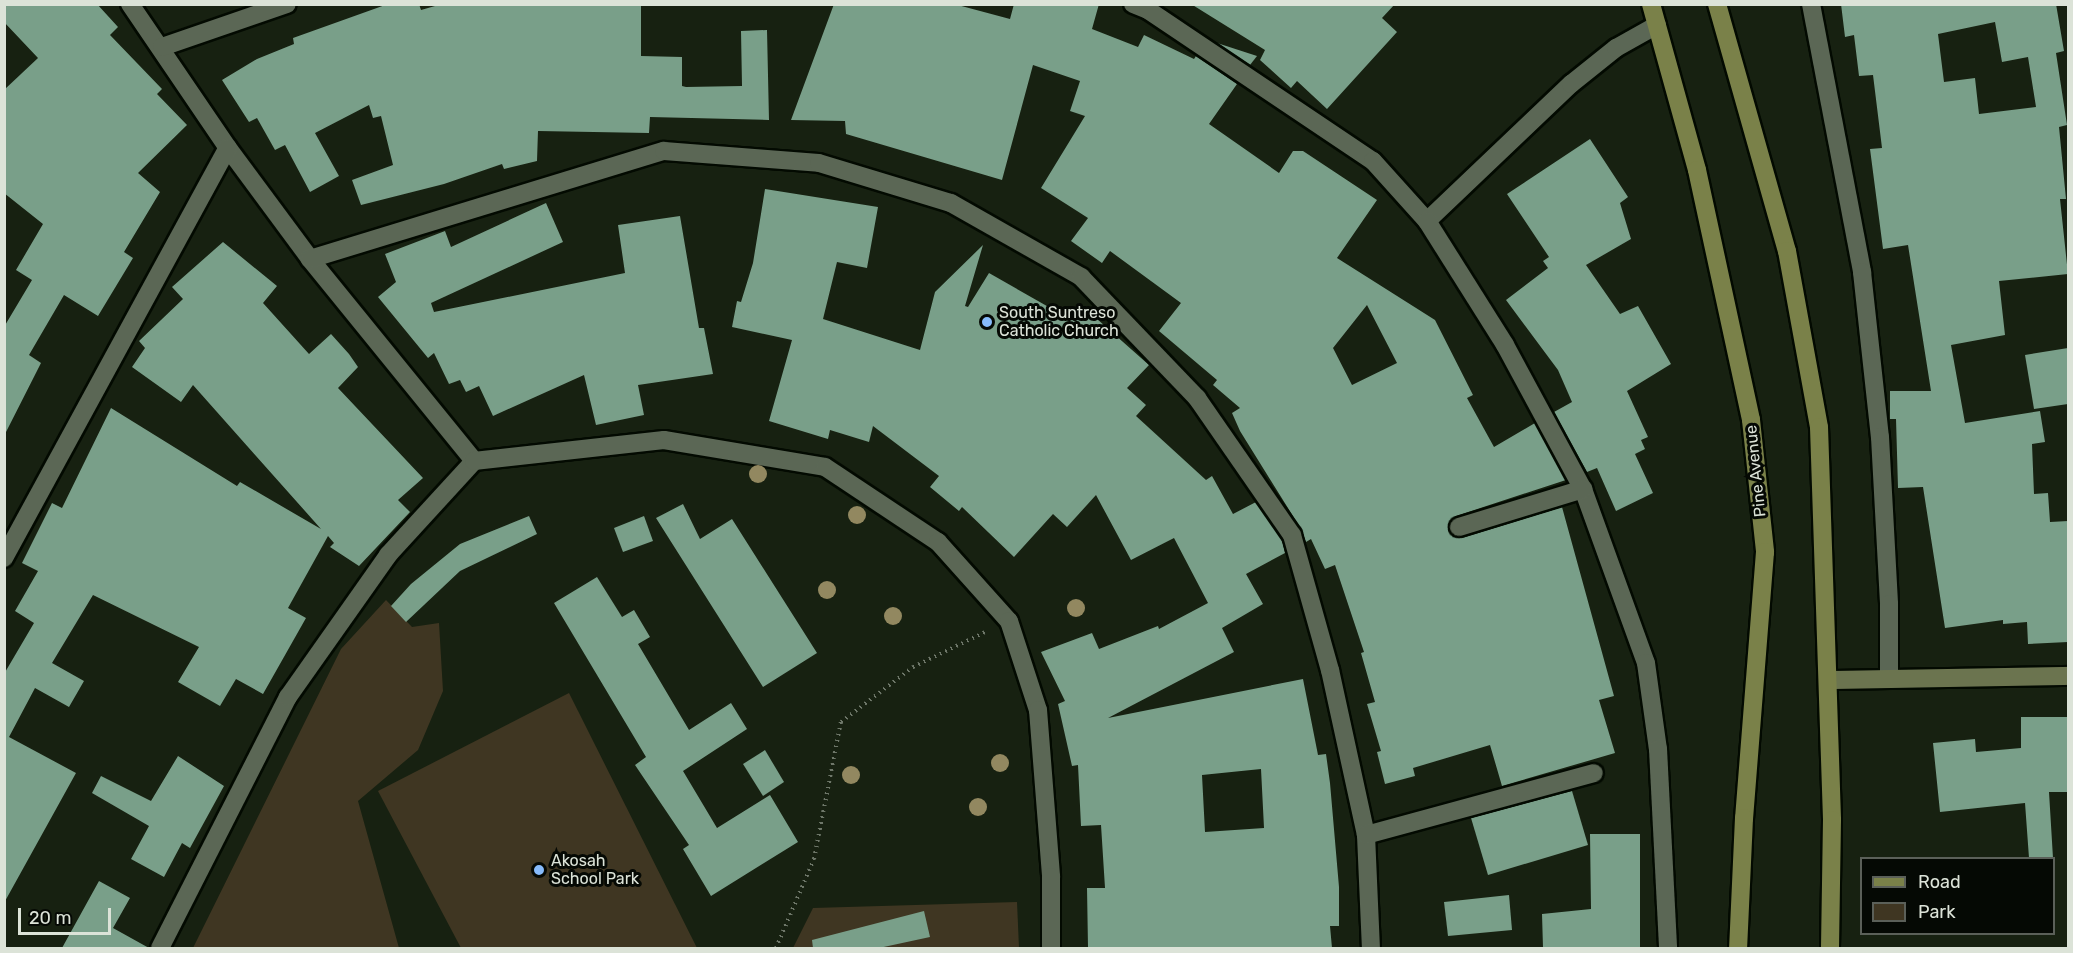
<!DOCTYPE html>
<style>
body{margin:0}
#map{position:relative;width:2073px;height:953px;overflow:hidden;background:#172111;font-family:Rubik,sans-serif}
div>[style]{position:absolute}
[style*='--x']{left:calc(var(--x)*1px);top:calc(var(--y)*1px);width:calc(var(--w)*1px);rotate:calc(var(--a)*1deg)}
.green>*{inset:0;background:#3f3622}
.building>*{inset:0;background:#799f89}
.path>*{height:4px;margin-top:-2px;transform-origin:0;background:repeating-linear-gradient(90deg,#6e7769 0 1.5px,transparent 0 6px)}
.roads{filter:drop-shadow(2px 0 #030a01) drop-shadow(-2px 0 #030a01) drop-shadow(0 2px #030a01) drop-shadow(0 -2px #030a01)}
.street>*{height:18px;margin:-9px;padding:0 9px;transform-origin:9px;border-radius:9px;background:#5b6755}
.secondary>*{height:18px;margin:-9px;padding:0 9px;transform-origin:9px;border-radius:9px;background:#6b744f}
.primary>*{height:18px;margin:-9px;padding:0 9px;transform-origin:9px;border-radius:9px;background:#7a8149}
.trees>*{width:18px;height:18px;margin:-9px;border-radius:50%;background:#928860}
.dots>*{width:16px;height:16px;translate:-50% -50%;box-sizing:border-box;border:3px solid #050904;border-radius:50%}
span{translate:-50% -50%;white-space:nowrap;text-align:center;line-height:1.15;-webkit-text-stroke:6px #050904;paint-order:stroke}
.poi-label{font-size:16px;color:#dce3d8}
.left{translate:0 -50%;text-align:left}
.street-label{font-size:16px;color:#dce3d8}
.frame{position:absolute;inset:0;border:6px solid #dce3d8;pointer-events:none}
.legend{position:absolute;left:1860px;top:857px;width:195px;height:78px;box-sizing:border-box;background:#050904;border:2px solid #5b6059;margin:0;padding:8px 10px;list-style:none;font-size:18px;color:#dce3d8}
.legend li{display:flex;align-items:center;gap:12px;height:30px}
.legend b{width:30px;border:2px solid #5b6059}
.scale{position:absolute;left:18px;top:908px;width:93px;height:27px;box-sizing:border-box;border:3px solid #dce3d8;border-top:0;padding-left:8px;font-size:18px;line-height:21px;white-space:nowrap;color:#dce3d8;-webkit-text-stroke:4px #050904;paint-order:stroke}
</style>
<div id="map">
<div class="green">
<div style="clip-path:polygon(386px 600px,412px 627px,439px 623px,443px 691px,418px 750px,358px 801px,399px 948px,193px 948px,341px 649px)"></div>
<div style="clip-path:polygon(569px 693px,697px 948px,461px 948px,378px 791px)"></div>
<div style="clip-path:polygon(1017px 902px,1019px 948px,793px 948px,813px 908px)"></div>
</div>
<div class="building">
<div style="clip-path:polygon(4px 4px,97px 4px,118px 27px,110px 35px,162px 89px,157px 94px,187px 125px,138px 173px,160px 192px,124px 252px,133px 258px,98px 316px,64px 295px,29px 355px,41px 363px,4px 436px,4px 327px,32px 280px,16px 270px,43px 224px,4px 193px,4px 90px,38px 58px,4px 22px)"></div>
<div style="clip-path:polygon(388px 4px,419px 4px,421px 10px,442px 4px,641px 4px,641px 56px,682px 57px,682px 86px,686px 87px,742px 86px,741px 31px,767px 30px,769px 120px,650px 117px,649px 133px,538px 131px,537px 161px,504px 169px,502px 164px,444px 184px,361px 205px,352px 180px,393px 165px,381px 116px,373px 118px,369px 105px,315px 133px,339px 176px,310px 192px,285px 145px,275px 150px,257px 118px,249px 122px,222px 80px,257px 59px,294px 44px,293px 38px)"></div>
<div style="clip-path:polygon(evenodd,834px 4px,954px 4px,1010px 19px,1014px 4px,1099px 4px,1092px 29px,1138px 47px,1144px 35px,1194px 59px,1196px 56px,1237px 84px,1209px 124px,1279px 173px,1293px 151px,1303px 151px,1377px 200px,1337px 258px,1435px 320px,1473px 395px,1467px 398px,1494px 447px,1535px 423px,1566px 480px,1456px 516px,1448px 524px,1448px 531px,1462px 538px,1562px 507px,1614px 696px,1599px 700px,1615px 753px,1502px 786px,1490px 745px,1413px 768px,1415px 776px,1385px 784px,1377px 752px,1381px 751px,1367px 704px,1375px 702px,1361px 653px,1364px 652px,1335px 565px,1325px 569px,1311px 539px,1306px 542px,1301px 529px,1240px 431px,1232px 413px,1240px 408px,1213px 385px,1217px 380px,1159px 331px,1181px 303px,1110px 251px,1102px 263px,1071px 241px,1088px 218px,1041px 188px,1085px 116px,1070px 111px,1080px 81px,1033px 65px,1002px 180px,846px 134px,845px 121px,791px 120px,834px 4px,1367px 305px,1397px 363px,1352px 385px,1333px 348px,1367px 305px)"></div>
<div style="clip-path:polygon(1191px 4px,1395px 4px,1382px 18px,1397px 32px,1327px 109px,1297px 81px,1291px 88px,1260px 60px,1265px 50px)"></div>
<div style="clip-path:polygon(evenodd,1841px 4px,2056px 4px,2064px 51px,2056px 53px,2067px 125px,2059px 127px,2066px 199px,2060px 199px,2068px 274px,1999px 281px,2005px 335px,1951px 345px,1965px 423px,2040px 411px,2045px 442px,2032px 444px,2034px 494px,2048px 493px,2050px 522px,2068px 521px,2068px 642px,2028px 644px,2027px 622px,2003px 624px,2003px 620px,1945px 628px,1923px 487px,1898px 488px,1896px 419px,1890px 419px,1890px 391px,1931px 391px,1908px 245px,1883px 249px,1870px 149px,1882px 148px,1873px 75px,1859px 76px,1854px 35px,1845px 37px,1841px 4px,1995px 22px,2002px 62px,2028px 57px,2036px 107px,1979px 114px,1975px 78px,1944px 82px,1938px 34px,1995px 22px)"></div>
<div style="clip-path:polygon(1217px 43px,1257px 56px,1250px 65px)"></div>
<div style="clip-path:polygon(1590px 139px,1628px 197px,1620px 203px,1631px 239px,1586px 265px,1620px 314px,1638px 306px,1671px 364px,1627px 391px,1648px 437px,1641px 440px,1645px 449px,1635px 454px,1653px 493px,1616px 511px,1597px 468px,1587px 472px,1554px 412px,1572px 402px,1558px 370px,1506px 300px,1548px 268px,1543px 261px,1549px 257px,1507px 194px)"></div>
<div style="clip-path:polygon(evenodd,765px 189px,878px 207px,867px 268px,837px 262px,823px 319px,920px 350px,935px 292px,983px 245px,965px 306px,968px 307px,989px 273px,1068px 318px,1079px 303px,1149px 365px,1127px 388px,1146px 405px,1136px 416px,1206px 480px,1212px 476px,1233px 514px,1256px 502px,1282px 540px,1285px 553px,1246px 574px,1263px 604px,1222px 628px,1234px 652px,1108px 718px,1303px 679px,1318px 755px,1326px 754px,1330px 783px,1339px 887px,1339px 926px,1330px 926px,1332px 948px,1088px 948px,1087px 888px,1105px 888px,1101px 825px,1081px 826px,1078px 765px,1072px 766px,1058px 704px,1065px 701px,1041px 652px,1092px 633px,1099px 649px,1158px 626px,1159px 629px,1208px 603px,1174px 538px,1131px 560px,1096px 495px,1067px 527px,1053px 514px,1014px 557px,962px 507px,959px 511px,930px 487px,939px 476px,873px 426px,869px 442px,830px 430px,828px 439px,769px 421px,792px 340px,732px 327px,737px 301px,741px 302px,753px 263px,765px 189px,1261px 769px,1264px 828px,1205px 832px,1202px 775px,1261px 769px)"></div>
<div style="clip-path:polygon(546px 203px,563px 242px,431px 303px,434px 312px,625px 273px,618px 225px,680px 216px,699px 328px,704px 328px,713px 374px,638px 385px,644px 415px,596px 425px,584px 375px,493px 416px,479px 386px,466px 392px,460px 380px,449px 384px,434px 353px,428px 358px,378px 297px,396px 282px,385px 254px,445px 231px,451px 247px)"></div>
<div style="clip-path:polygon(223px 242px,277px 286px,263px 303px,309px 354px,331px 334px,349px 354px,358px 367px,338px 388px,423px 478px,398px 500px,410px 512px,359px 566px,330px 547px,334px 543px,328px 536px,288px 608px,306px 618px,263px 694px,236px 679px,220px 706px,178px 682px,199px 647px,93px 595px,52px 663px,84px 681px,69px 707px,35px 688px,9px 737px,76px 773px,4px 903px,4px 674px,34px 623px,15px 611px,38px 571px,22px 563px,52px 503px,62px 508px,111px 408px,237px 486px,240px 482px,321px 529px,193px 385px,181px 402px,132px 367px,145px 348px,139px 341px,183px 299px,172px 287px)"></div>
<div style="clip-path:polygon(2068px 348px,2068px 404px,2034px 409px,2025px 355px)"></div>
<div style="clip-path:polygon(683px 504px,700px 539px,732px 519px,817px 653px,763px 687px,656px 518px)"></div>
<div style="clip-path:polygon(529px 516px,537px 534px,460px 571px,406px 622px,391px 606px,411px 584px,460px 544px)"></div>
<div style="clip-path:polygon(644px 516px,653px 541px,623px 552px,614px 528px)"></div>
<div style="clip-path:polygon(597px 577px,622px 617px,634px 610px,650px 637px,638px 644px,689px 730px,731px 703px,747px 729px,683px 771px,717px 828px,770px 795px,798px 842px,711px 896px,683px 849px,689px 845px,635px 765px,646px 757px,554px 603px)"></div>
<div style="clip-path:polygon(2021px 717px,2068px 717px,2068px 792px,2049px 792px,2053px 858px,2029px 858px,2025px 803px,1940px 812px,1933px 743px,1975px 739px,1976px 752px,2021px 748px)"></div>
<div style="clip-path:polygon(765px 750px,784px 782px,763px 796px,743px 764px)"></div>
<div style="clip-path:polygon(178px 756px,224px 786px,190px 848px,182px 843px,164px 877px,131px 859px,149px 826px,92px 793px,101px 776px,151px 801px)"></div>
<div style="clip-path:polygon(1572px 791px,1588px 845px,1488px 875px,1471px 818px)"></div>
<div style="clip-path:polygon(1590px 834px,1640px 834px,1640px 948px,1543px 948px,1542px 914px,1591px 909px)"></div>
<div style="clip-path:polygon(99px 881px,130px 898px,113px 928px,149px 948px,62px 948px)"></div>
<div style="clip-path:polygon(1509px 895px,1512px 930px,1448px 936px,1444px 902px)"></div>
<div style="clip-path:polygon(924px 911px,930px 937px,879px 948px,813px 948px,812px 940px)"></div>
</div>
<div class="path">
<div style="--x:776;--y:948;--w:97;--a:-66.9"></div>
<div style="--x:814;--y:859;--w:140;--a:-78.9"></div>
<div style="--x:841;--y:722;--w:91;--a:-37.4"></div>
<div style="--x:913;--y:667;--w:82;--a:-25.9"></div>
</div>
<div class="roads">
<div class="street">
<div style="--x:130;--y:4;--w:174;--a:55.8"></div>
<div style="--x:228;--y:148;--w:138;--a:53.5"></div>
<div style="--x:310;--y:259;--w:260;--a:50.9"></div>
<div style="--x:1133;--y:4;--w:16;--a:22"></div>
<div style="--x:1148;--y:10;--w:271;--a:33.9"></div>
<div style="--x:1373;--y:161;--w:81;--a:48"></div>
<div style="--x:1427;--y:221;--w:199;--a:-43.6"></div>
<div style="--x:1571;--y:84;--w:58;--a:-38.7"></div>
<div style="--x:1616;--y:48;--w:47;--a:-29.3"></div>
<div style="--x:1811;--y:4;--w:273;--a:79.2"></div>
<div style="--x:1862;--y:272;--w:166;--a:83.8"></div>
<div style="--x:1880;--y:437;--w:167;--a:86.9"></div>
<div style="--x:1889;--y:604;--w:75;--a:90"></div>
<div style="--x:162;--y:47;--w:132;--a:-19"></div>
<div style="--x:1427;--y:221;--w:146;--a:57.8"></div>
<div style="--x:1505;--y:345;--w:164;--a:61.6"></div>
<div style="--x:1583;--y:489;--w:185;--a:70.1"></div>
<div style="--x:1646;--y:663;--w:87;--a:82.1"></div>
<div style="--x:1658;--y:749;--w:199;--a:87.1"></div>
<div style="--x:310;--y:259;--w:370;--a:-17"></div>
<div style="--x:664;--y:151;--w:155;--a:4.4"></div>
<div style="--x:819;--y:163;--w:138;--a:16.9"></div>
<div style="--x:951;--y:203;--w:150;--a:29.6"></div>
<div style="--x:1081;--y:277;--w:168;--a:46.2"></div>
<div style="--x:1197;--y:398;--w:167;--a:55.3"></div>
<div style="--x:1292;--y:535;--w:140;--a:74.3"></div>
<div style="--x:1330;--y:670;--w:169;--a:77.7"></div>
<div style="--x:1366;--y:835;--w:113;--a:87.5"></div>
<div style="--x:1459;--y:527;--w:130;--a:-17"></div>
<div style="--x:4;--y:558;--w:467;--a:-61.4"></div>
<div style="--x:1366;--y:835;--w:236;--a:-15.2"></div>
<div style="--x:160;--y:948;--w:282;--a:-63"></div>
<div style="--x:288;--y:697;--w:174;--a:-54.8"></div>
<div style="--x:388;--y:555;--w:127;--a:-47.5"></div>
<div style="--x:474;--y:461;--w:191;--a:-6.3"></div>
<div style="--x:664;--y:440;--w:163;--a:9.5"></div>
<div style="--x:825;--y:467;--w:136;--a:33.6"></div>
<div style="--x:938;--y:542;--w:106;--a:48.1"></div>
<div style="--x:1009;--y:621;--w:94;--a:72"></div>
<div style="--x:1038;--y:710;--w:168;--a:85.5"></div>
<div style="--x:1051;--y:877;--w:71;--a:90"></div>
</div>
<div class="secondary">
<div style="--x:1828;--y:680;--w:240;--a:-1"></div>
</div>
<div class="primary">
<div style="--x:1651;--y:4;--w:172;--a:74.5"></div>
<div style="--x:1697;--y:170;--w:256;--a:77.8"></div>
<div style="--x:1751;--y:420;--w:133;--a:83.9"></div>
<div style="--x:1765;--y:552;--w:267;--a:94.5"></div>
<div style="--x:1744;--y:818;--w:130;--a:92.6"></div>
<div style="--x:1717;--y:4;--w:257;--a:74.2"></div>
<div style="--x:1787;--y:251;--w:179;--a:79.7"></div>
<div style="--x:1819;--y:427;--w:393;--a:88.1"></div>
<div style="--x:1832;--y:820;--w:128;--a:90.9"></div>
</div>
</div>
<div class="trees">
<div style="left:758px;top:474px"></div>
<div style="left:857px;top:515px"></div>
<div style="left:827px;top:590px"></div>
<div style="left:1076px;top:608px"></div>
<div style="left:893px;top:616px"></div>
<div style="left:1000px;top:763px"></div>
<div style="left:851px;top:775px"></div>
<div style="left:978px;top:807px"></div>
</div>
<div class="dots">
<div style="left:987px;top:322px;background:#87bbfb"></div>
<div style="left:539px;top:870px;background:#87bbfb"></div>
</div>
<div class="poi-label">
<span class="left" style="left:999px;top:322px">South Suntreso<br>Catholic Church</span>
<span class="left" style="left:551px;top:870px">Akosah<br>School Park</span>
</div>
<div class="street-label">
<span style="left:1756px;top:471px;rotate:-96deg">Pine Avenue</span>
</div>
<div class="frame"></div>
<ul class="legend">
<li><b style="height:8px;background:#7a8149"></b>Road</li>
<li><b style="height:16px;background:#3f3622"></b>Park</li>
</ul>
<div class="scale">20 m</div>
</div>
